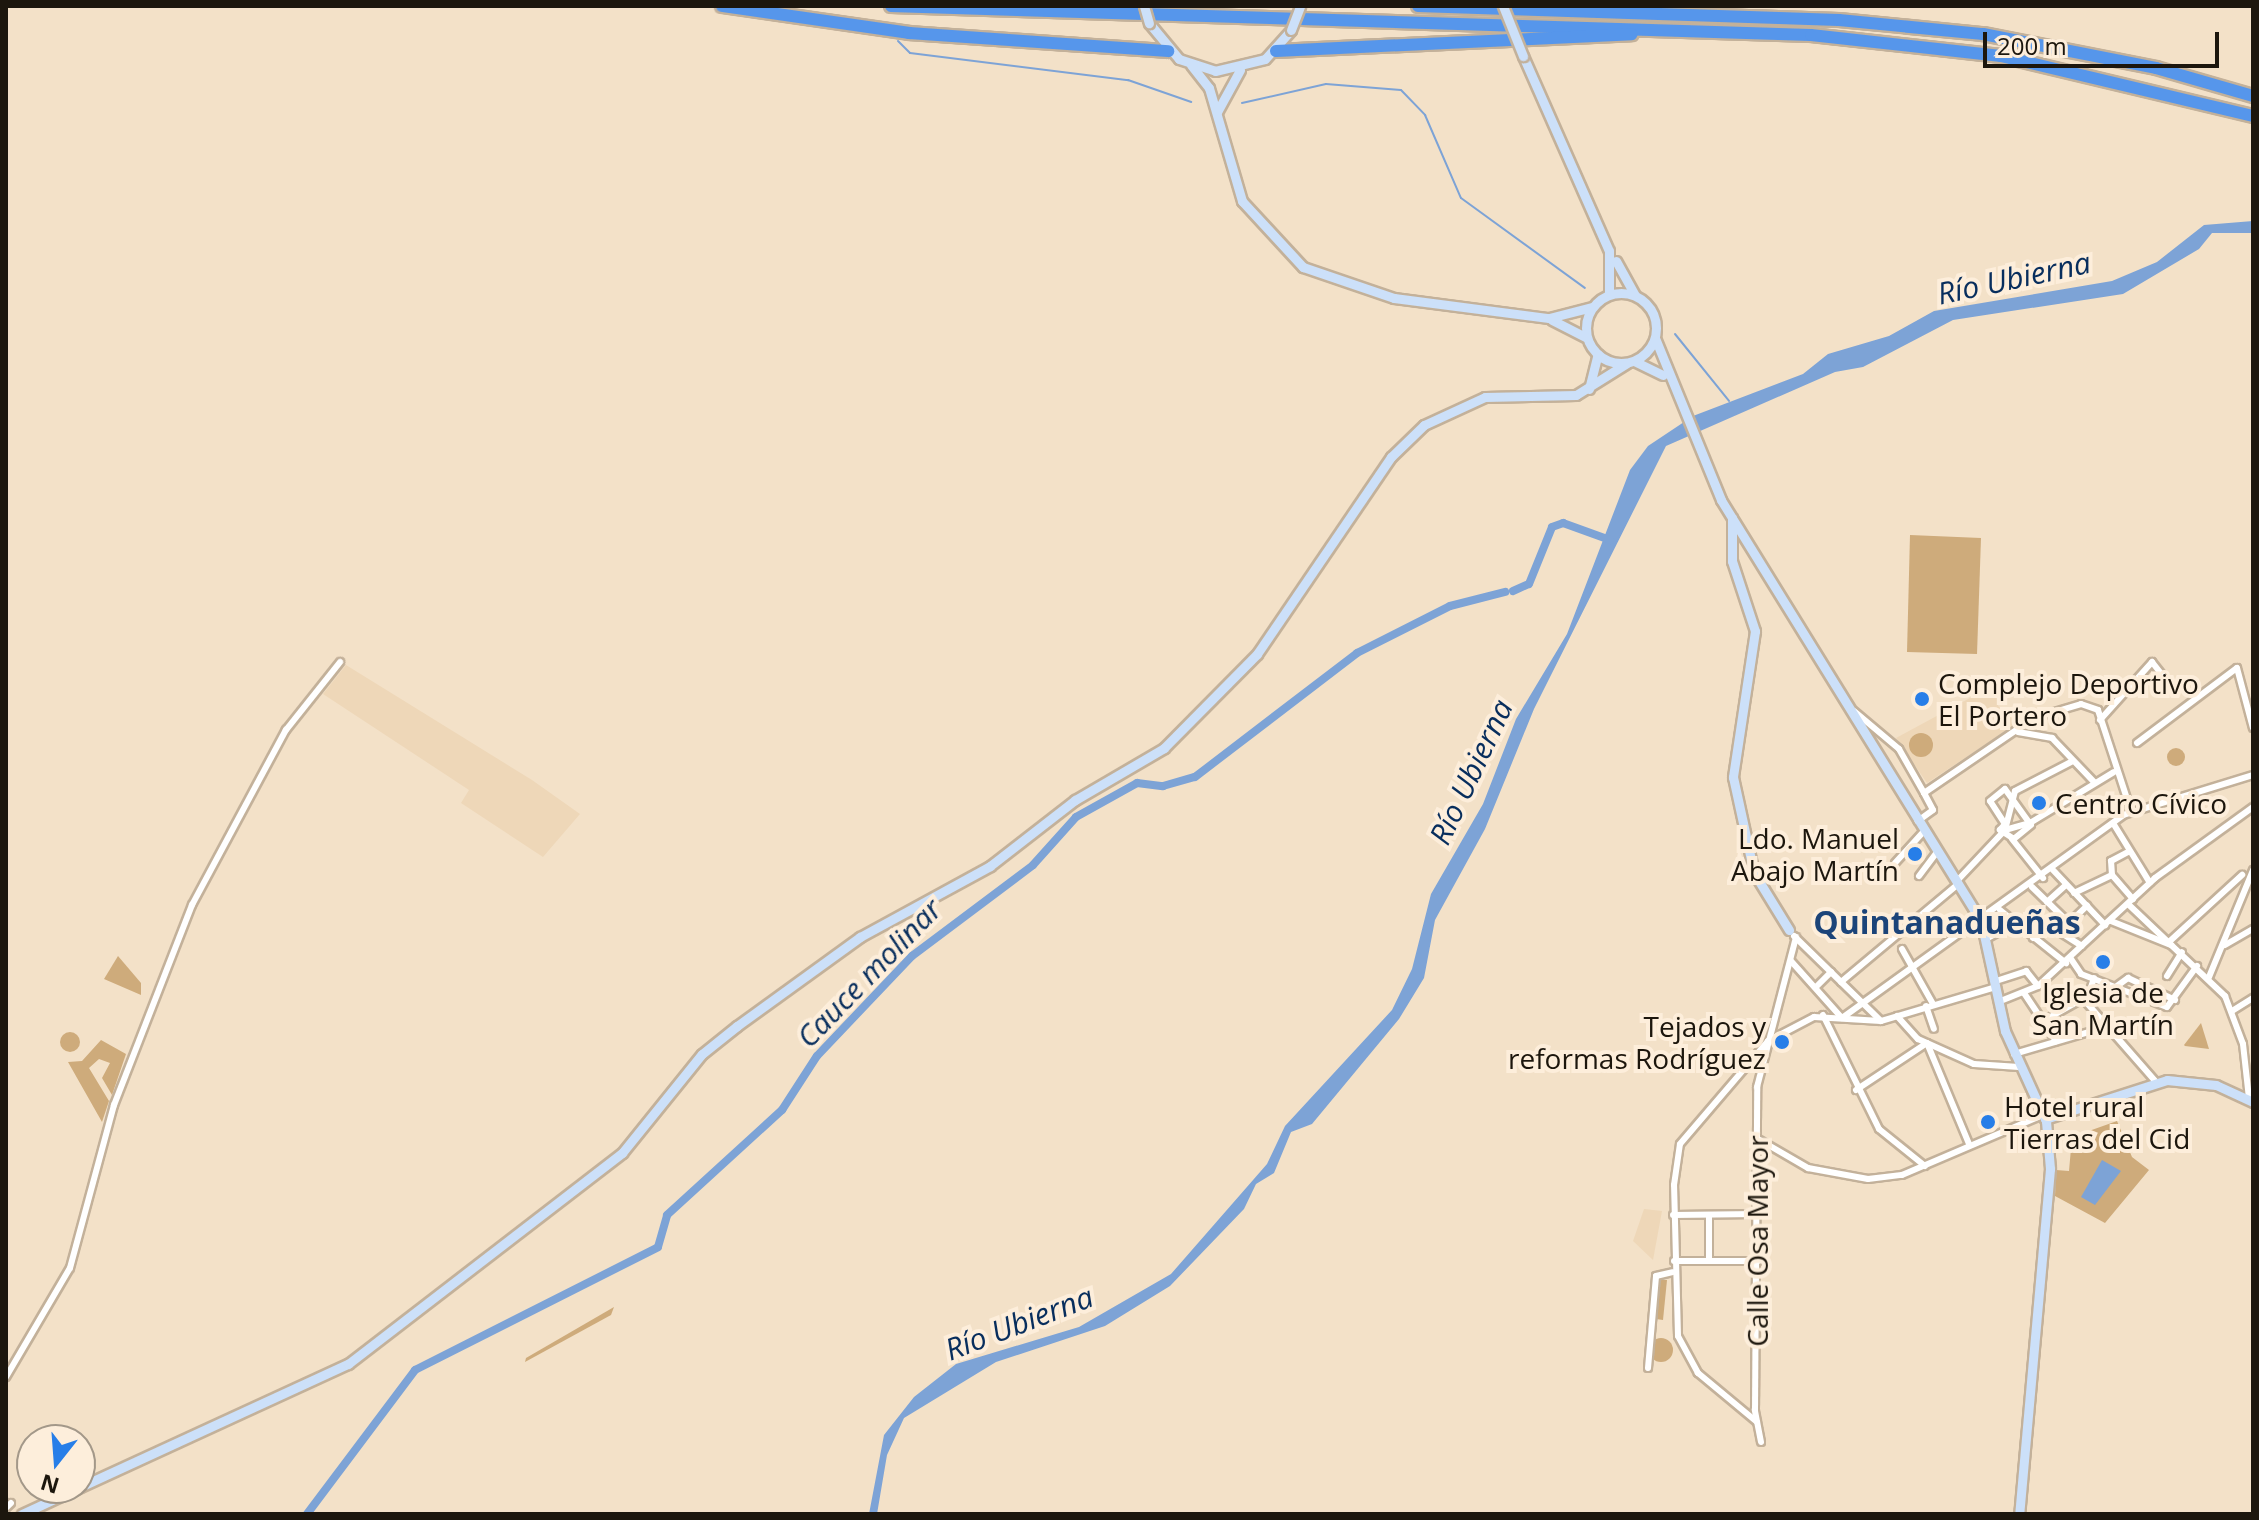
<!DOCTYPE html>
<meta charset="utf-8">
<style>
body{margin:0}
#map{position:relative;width:2259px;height:1520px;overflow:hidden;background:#f3e1c8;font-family:"Open Sans",sans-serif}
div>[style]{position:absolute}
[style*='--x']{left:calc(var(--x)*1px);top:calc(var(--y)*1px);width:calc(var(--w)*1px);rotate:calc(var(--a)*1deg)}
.built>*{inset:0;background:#eed7b8}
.green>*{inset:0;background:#ceab7b}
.round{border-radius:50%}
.water>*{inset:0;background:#7da3d6}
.stream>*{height:2px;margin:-1px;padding:0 1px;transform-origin:1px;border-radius:1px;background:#7da3d6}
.canal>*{height:8px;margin:-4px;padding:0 4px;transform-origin:4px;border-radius:4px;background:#7da3d6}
.roads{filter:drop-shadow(2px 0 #c3b19a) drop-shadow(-2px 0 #c3b19a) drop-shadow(0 2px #c3b19a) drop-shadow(0 -2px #c3b19a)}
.street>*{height:6px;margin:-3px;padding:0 3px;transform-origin:3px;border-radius:3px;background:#fff}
.secondary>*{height:9px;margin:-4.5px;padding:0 4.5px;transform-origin:4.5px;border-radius:4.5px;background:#cce0f9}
.secondary>.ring{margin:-4.5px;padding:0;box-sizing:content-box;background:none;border:9px solid #cce0f9;border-radius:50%}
.highway>*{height:12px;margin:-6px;padding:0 6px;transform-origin:6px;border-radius:6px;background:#5696eb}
.bridges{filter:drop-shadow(2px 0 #c3b19a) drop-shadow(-2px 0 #c3b19a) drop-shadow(0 2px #c3b19a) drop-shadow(0 -2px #c3b19a)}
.secondary-bridge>*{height:9px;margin:-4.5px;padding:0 4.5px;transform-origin:4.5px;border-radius:4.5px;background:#cce0f9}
.dots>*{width:22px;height:22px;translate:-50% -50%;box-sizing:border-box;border:4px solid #fdeedb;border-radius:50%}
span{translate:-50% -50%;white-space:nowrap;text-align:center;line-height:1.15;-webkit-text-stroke:8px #fdeedb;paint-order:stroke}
.poi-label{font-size:28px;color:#1c160d}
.left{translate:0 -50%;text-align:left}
.right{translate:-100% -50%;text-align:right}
.street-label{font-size:28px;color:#1c160d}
.water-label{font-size:30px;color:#082e5d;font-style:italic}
.quarter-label{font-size:32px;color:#1c4479;font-weight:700}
.frame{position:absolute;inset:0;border:8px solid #1c160d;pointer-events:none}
.north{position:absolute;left:16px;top:1424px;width:80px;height:80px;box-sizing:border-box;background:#fdeedb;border:2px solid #a39889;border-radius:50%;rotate:197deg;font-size:22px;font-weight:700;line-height:32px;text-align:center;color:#1c160d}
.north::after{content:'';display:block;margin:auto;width:28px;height:36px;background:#277ee8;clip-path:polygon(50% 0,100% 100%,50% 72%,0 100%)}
.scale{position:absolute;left:1983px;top:32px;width:236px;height:36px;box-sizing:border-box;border:4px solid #1c160d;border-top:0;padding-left:10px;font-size:24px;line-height:28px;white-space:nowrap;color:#1c160d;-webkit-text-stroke:6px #fdeedb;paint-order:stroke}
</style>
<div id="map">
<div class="built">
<div style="clip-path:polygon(346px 665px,532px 780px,580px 814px,543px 857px,461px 803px,469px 790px,323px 694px)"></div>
<div style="clip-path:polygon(2005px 679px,1998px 706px,2021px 721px,1927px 783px,1896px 738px)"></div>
<div style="clip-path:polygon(1644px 1209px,1662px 1211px,1653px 1260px,1633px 1241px)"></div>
</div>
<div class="green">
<div style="clip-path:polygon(1910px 535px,1981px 538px,1977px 654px,1907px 652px)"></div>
<div class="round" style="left:1909px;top:733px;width:24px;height:24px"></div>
<div class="round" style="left:2167px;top:748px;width:18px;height:18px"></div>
<div style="clip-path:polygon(118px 956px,141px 983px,141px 995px,104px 979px)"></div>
<div style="clip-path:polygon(2201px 1023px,2209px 1049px,2185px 1046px,2184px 1045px)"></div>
<div class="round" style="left:60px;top:1032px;width:20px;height:20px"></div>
<div style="clip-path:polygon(101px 1040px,126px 1054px,112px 1095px,102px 1078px,110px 1063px,99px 1059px,89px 1068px,109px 1101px,102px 1122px,68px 1062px,82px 1061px)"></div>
<div style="clip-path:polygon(2117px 1121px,2132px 1157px,2149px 1170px,2105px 1223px,2055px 1196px,2056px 1170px,2069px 1171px,2072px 1137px)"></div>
<div style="clip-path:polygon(1660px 1280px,1667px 1280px,1663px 1320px,1656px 1319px)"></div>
<div style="clip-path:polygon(614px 1307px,611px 1315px,525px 1362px,526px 1358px)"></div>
<div class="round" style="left:1649px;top:1338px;width:24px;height:24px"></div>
</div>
<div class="water">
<div style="clip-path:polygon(2253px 221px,2253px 233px,2212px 233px,2199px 249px,2123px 294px,1953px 320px,1863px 367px,1835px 372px,1666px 446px,1534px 709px,1485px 829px,1435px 920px,1424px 978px,1399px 1019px,1312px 1124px,1291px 1132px,1274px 1173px,1256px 1184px,1244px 1209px,1170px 1286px,1105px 1326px,996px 1362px,904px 1418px,887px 1455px,877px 1514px,869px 1514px,884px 1435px,914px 1397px,956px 1364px,1079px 1327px,1171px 1274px,1267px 1164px,1285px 1126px,1392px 1010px,1412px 969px,1431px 894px,1483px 804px,1516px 719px,1567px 634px,1630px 470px,1648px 446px,1693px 416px,1803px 374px,1828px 354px,1889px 336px,1934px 311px,2112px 281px,2157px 262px,2204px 225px)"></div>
<div style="clip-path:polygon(2102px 1160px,2121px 1171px,2095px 1205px,2081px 1197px)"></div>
</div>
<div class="stream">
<div style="--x:898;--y:41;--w:17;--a:45"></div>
<div style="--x:910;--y:53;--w:220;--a:7.1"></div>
<div style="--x:1128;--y:80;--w:67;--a:19.2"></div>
<div style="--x:1242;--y:103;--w:86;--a:-12.7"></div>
<div style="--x:1326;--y:84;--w:75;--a:4.6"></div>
<div style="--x:1401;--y:90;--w:35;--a:46"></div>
<div style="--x:1425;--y:115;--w:90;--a:66.6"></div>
<div style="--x:1461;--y:198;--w:153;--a:36"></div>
<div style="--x:1675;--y:334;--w:86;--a:51.1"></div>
</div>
<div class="canal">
<div style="--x:1513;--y:591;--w:17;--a:-24"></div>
<div style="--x:1529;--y:584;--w:61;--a:-68"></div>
<div style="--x:1552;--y:527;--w:12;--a:-20"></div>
<div style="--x:1563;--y:523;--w:50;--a:19.9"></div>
<div style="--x:307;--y:1514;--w:180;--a:-53.1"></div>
<div style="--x:415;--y:1370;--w:272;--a:-26.8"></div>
<div style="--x:658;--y:1247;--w:33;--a:-74"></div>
<div style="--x:667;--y:1215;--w:156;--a:-42.4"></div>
<div style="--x:782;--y:1110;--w:64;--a:-57.1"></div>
<div style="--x:817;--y:1056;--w:138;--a:-46.5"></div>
<div style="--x:912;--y:956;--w:151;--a:-36.9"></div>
<div style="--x:1033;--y:865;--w:64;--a:-48.1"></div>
<div style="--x:1076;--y:817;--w:70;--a:-29.1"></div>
<div style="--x:1137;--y:783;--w:26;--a:7"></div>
<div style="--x:1163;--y:786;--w:33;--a:-16"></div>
<div style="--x:1195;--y:777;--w:204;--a:-37.4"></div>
<div style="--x:1357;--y:653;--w:104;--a:-26.8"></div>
<div style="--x:1450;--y:606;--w:57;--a:-14.3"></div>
</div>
<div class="roads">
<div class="street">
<div style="--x:1854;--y:711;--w:59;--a:40.2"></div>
<div style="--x:1899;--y:749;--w:51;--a:60.4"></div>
<div style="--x:1924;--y:793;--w:19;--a:62"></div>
<div style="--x:1933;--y:810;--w:19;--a:144"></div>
<div style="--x:2100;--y:720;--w:78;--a:-48.1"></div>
<div style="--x:2152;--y:662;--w:18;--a:52"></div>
<div style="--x:2018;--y:732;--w:35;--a:10"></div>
<div style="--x:2052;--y:738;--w:61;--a:46.3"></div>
<div style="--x:2137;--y:743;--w:125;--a:-36.9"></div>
<div style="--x:2237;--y:668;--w:62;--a:75.1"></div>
<div style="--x:2005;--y:789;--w:44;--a:54.2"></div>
<div style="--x:2031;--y:825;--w:22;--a:141"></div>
<div style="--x:2014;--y:839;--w:17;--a:-147"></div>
<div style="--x:2000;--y:830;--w:8;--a:-50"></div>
<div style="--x:2005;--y:824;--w:27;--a:-123"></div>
<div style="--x:1990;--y:801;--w:19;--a:-39"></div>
<div style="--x:1924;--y:793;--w:133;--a:-34.3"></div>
<div style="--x:2034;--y:718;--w:49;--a:-16.6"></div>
<div style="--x:2081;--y:704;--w:18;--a:19"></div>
<div style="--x:2098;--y:710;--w:106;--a:71.9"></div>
<div style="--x:2113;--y:823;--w:70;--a:58.3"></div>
<div style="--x:2005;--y:830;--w:26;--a:-16"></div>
<div style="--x:2030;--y:823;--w:98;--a:-31.3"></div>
<div style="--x:2012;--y:839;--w:50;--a:51.5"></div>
<div style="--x:1895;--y:863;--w:43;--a:-47.8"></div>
<div style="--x:2053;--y:870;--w:76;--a:46.6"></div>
<div style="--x:2112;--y:875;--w:14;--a:-94"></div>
<div style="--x:2111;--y:861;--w:19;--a:-28"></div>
<div style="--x:1919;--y:876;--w:30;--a:-53"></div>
<div style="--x:1956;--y:882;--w:71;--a:-46.7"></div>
<div style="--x:2005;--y:830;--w:40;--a:-75.6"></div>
<div style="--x:2015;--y:791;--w:63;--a:-27.4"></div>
<div style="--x:2032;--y:887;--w:52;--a:44.2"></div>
<div style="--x:2074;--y:893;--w:42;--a:-25.3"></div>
<div style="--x:2112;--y:875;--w:32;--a:49"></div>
<div style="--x:2047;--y:902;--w:25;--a:-42"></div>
<div style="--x:2128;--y:904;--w:134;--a:43.5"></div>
<div style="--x:2225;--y:996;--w:51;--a:69.4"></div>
<div style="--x:2243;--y:1044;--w:54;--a:83.7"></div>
<div style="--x:2000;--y:910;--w:85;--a:38.8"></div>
<div style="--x:2111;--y:921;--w:65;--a:21.8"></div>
<div style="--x:2067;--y:925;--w:28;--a:-44"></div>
<div style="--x:1794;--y:936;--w:120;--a:44.3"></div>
<div style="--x:1988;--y:938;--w:25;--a:-29"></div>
<div style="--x:2033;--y:938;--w:20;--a:-45"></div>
<div style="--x:2047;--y:924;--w:41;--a:32.2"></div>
<div style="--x:2170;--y:941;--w:98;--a:-42.5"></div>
<div style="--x:2225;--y:945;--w:32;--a:-30"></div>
<div style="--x:1902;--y:949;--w:63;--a:60.6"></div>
<div style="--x:2071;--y:959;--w:18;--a:56"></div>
<div style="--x:2081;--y:974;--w:92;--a:21"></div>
<div style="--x:2167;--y:1007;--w:51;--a:-53.8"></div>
<div style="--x:1791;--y:961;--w:76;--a:48.2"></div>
<div style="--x:1842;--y:1018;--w:347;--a:-35.8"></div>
<div style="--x:2123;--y:815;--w:136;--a:-17.1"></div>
<div style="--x:2167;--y:976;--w:28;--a:-58"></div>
<div style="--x:2209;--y:977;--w:116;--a:-67.6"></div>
<div style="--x:2094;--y:978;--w:25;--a:108"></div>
<div style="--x:2086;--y:1002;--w:106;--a:48.8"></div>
<div style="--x:1996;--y:981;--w:32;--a:-18"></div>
<div style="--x:2026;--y:971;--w:19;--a:51"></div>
<div style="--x:1841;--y:982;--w:153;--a:-39.9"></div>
<div style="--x:1817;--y:986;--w:20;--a:-45"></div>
<div style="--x:2117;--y:986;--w:14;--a:-36"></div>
<div style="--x:2128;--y:978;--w:52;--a:25.1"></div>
<div style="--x:2024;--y:993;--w:58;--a:56.3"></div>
<div style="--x:1998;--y:1002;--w:43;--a:-21.8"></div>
<div style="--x:2038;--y:986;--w:159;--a:-42.7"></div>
<div style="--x:2155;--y:878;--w:121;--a:-35.9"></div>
<div style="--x:1926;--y:1006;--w:24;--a:71"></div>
<div style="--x:2232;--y:1011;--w:25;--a:-32"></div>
<div style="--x:1823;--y:1015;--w:127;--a:63.8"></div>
<div style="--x:1879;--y:1129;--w:59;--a:38.8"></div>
<div style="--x:1897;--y:1016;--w:31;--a:48"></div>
<div style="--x:1918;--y:1039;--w:61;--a:24.1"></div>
<div style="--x:1974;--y:1064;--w:45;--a:3.8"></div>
<div style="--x:2045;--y:1020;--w:47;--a:-29.3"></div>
<div style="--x:1927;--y:1043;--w:109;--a:67.4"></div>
<div style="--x:2014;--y:1054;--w:96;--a:-16.4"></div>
<div style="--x:1856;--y:1090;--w:85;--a:-33.5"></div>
<div style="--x:1758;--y:1139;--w:58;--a:30.1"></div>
<div style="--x:1808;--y:1168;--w:61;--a:10.4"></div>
<div style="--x:1868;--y:1179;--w:34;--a:-7"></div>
<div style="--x:1902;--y:1175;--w:153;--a:-23.1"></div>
<div style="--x:1673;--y:1215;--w:85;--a:-0.7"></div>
<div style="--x:1674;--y:1261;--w:84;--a:0"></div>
<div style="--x:1709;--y:1261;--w:46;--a:-90"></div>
<div style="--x:1648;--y:1368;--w:92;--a:-85"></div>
<div style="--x:1656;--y:1276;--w:17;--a:-13"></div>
<div style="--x:6;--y:1377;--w:126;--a:-59.6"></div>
<div style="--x:70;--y:1268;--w:169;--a:-74.9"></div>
<div style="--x:114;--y:1105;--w:215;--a:-68.7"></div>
<div style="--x:192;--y:905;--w:199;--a:-61.8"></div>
<div style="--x:286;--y:730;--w:87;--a:-51.5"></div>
<div style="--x:1757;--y:1422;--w:77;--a:-140.3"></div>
<div style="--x:1698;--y:1373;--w:42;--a:-118.4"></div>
<div style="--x:1678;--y:1336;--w:151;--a:-91.5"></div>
<div style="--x:1674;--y:1185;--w:41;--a:-81.7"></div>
<div style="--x:1680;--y:1144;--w:135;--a:-49.5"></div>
<div style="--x:1768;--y:1041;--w:52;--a:-27.6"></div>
<div style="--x:1814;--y:1017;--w:67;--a:3.4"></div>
<div style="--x:1881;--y:1021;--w:120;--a:-16.5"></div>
<div style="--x:1761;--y:1442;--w:33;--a:-101"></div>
<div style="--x:1755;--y:1410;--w:323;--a:-89.6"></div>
<div style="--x:1757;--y:1087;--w:155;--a:-75.4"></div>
<div style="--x:6;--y:1508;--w:7;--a:-45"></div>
</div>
<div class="secondary">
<div style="--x:1149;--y:23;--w:47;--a:50.2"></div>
<div style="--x:1179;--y:59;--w:38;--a:18"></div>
<div style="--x:1215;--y:71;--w:51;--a:-13.5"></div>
<div style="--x:1265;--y:59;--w:39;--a:-48"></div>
<div style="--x:1523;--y:56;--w:213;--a:66.2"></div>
<div style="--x:1609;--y:251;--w:43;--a:90"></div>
<div style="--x:1191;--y:65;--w:29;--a:52"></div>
<div style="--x:1209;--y:88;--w:118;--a:73.7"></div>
<div style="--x:1242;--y:201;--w:90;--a:47.3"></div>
<div style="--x:1303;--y:267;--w:96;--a:18.8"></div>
<div style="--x:1394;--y:298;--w:156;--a:7.4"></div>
<div style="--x:1549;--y:318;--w:44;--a:-14.3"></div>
<div style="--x:1217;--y:112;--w:48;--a:-61.3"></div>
<div style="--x:1616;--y:261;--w:39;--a:61"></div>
<div class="ring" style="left:1586px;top:293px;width:61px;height:61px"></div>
<div style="--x:1552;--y:320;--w:39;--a:27"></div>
<div style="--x:1655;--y:338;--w:175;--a:67.8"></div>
<div style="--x:1721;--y:500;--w:495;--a:58.3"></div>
<div style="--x:1981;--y:921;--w:113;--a:77.7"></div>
<div style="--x:2005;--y:1031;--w:99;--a:65.5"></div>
<div style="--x:2046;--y:1121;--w:48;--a:85.2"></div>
<div style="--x:2050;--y:1169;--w:346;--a:95.1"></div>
<div style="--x:1634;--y:361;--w:32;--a:26"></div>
<div style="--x:1589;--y:389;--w:36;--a:-76"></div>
<div style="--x:1732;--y:518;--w:43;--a:90"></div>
<div style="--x:1732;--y:561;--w:74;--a:71.8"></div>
<div style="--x:1755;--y:631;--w:148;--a:98.6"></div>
<div style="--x:1733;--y:777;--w:98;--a:77.7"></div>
<div style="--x:1754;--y:873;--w:67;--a:58.4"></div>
<div style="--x:2045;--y:1119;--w:128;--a:-17.7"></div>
<div style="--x:2167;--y:1080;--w:49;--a:5.8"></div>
<div style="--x:2216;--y:1085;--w:41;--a:24.7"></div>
<div style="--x:80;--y:1487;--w:295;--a:-24.7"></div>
<div style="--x:348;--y:1364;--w:346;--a:-37.6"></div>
<div style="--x:622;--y:1153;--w:127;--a:-51.1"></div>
<div style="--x:702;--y:1054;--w:45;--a:-38.7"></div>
<div style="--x:737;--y:1026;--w:152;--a:-35.9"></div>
<div style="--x:860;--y:937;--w:148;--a:-28.6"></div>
<div style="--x:990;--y:866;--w:108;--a:-37.8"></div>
<div style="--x:1075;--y:800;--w:103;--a:-30.3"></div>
<div style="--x:1164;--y:748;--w:132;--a:-45.3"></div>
<div style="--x:1257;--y:654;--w:238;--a:-55.8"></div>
<div style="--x:1391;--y:457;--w:46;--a:-44.1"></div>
<div style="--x:1424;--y:425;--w:67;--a:-24.7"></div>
<div style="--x:1485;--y:397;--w:91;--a:-1.3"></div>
<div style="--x:1576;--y:395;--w:60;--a:-32.1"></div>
<div style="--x:22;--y:1514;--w:62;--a:-24.9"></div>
</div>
<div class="highway">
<div style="--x:722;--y:6;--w:189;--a:8.2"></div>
<div style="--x:909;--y:33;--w:260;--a:4"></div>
<div style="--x:891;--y:6;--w:920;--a:1.81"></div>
<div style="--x:1811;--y:35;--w:191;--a:6.3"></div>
<div style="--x:2001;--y:56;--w:259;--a:13.4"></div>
<div style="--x:1418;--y:6;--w:421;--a:1.9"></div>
<div style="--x:1839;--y:20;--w:145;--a:5.6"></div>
<div style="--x:1983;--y:34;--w:176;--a:11.1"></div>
<div style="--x:2156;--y:68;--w:101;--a:16.1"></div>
<div style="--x:1276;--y:51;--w:356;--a:-2.7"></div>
</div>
</div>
<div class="bridges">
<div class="secondary-bridge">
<div style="--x:1144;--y:6;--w:18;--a:74"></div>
<div style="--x:1503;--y:6;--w:54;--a:68.2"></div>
<div style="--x:1291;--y:30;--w:26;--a:-69"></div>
</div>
</div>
<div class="dots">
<div style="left:1922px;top:699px;background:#277ee8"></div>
<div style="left:2039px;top:803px;background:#277ee8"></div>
<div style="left:1915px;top:854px;background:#277ee8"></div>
<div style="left:2103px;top:962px;background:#277ee8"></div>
<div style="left:1782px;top:1042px;background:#277ee8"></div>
<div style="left:1988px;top:1122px;background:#277ee8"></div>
</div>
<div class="poi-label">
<span class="left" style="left:1938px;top:699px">Complejo Deportivo<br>El Portero</span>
<span class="left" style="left:2055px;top:803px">Centro Cívico</span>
<span class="right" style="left:1899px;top:854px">Ldo. Manuel<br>Abajo Martín</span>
<span style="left:2103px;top:1008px">Iglesia de<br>San Martín</span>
<span class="right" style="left:1766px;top:1042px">Tejados y<br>reformas Rodríguez</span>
<span class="left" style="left:2004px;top:1122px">Hotel rural<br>Tierras del Cid</span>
</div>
<div class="street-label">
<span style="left:1757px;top:1241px;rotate:-90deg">Calle Osa Mayor</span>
</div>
<div class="water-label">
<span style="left:2014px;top:278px;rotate:-12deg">Río Ubierna</span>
<span style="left:1471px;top:772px;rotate:-65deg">Río Ubierna</span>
<span style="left:869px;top:973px;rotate:-46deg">Cauce molinar</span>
<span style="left:1019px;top:1323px;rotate:-21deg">Río Ubierna</span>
</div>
<div class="quarter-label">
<span style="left:1947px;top:922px">Quintanadueñas</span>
</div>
<div class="frame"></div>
<div class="north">N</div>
<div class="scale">200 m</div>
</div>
